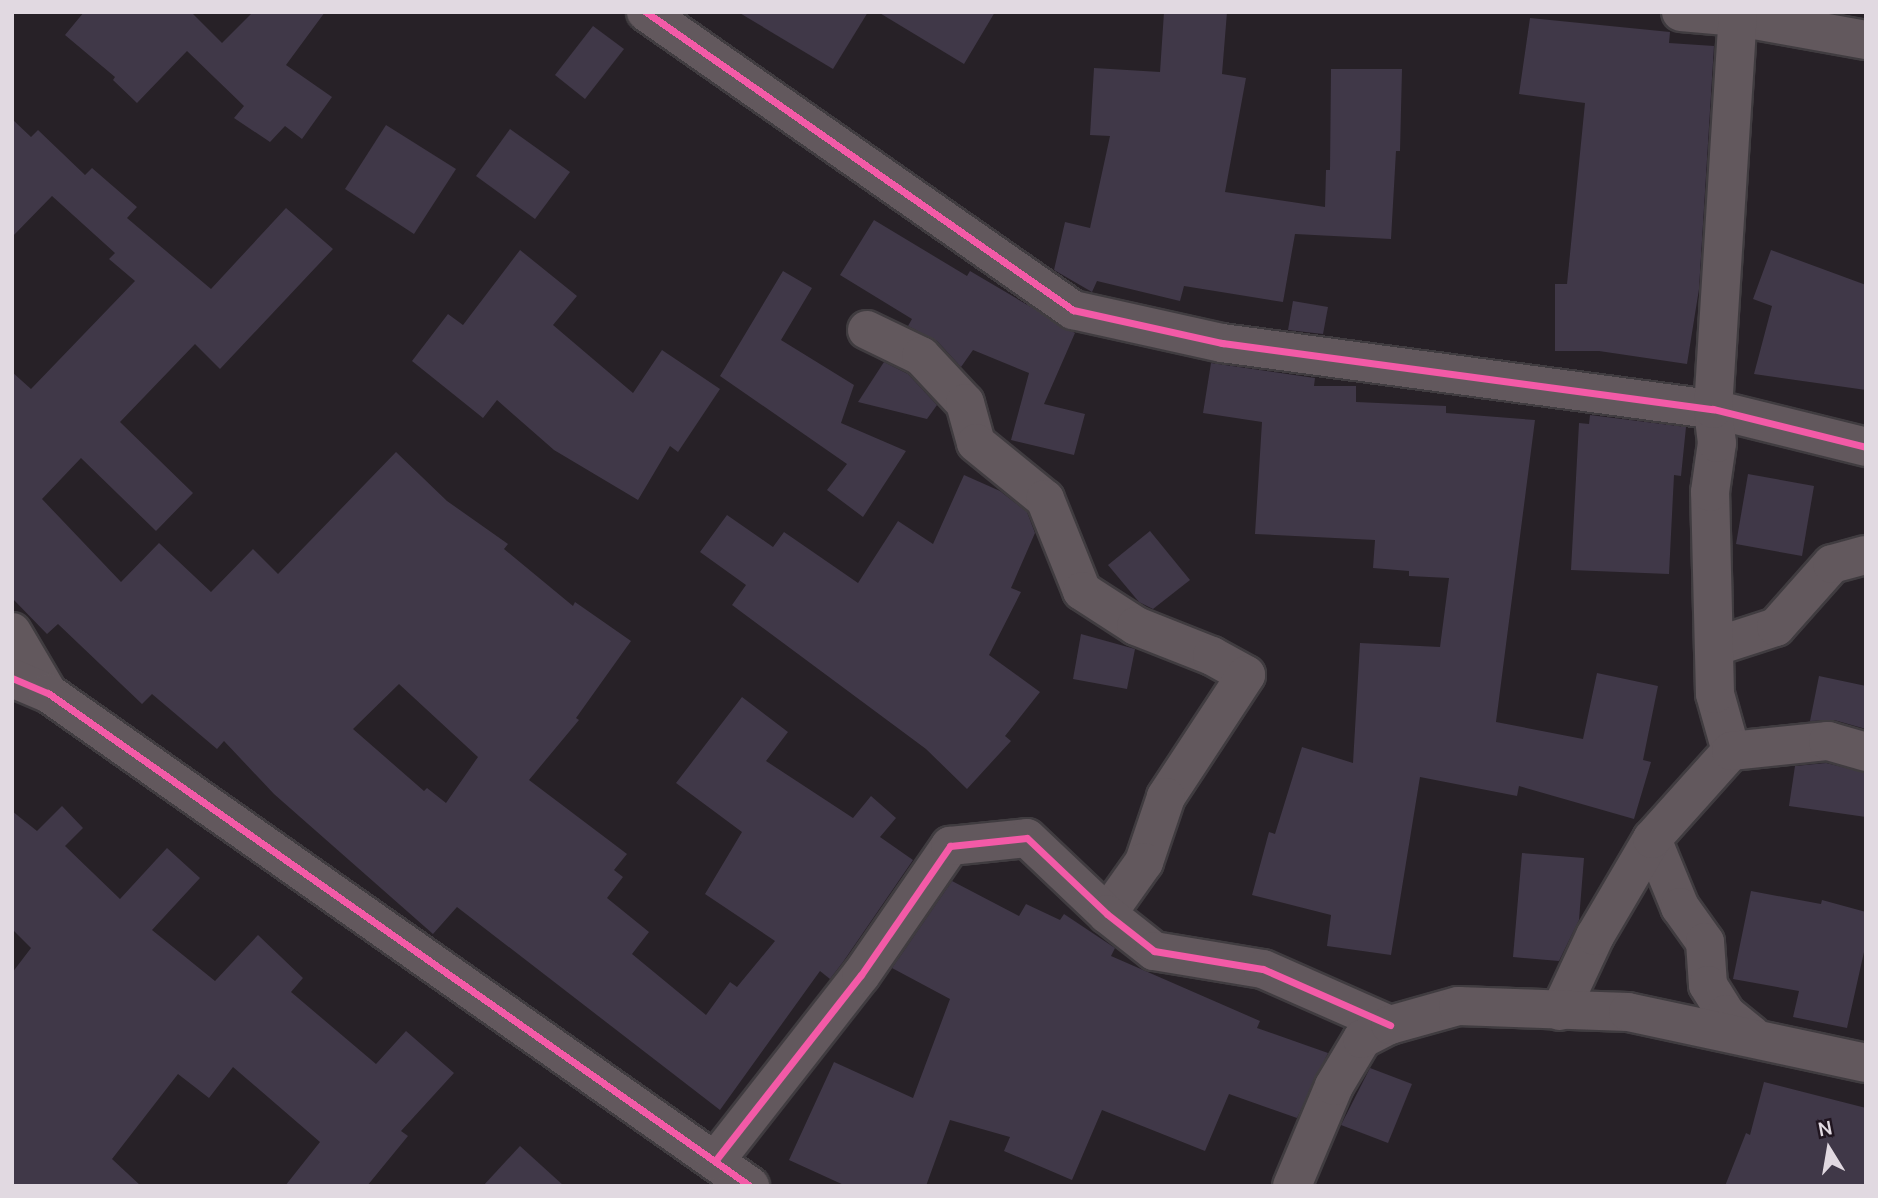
<!DOCTYPE html>
<style>
body{margin:0}
#map{position:relative;width:1878px;height:1198px;overflow:hidden;background:#272127;font-family:Manrope,sans-serif}
div>[style]{position:absolute}
[style*='--x']{left:calc(var(--x)*1px);top:calc(var(--y)*1px);width:calc(var(--w)*1px);rotate:calc(var(--a)*1deg)}
.building>*{inset:0;background:#403848}
.roads{filter:drop-shadow(2px 0 #403c40) drop-shadow(-2px 0 #403c40) drop-shadow(0 2px #403c40) drop-shadow(0 -2px #403c40)}
.minor>*{height:38px;margin:-19px;padding:0 19px;transform-origin:19px;border-radius:19px;background:#62585d}
.cycleway>*{height:7px;margin:-3.5px;padding:0 3.5px;transform-origin:3.5px;border-radius:3.5px;background:#f35aa7}
span{translate:-50% -50%;white-space:nowrap;text-align:center;line-height:1.15;-webkit-text-stroke:5px #201520;paint-order:stroke}
.frame{position:absolute;inset:0;border:14px solid #e1d9e1;pointer-events:none}
.north{position:absolute;left:1794px;top:1114px;width:70px;height:70px;-webkit-text-stroke:5px #201520;paint-order:stroke;rotate:349deg;font-size:19px;font-weight:700;line-height:28px;text-align:center;color:#e1d9e1}
.north::after{content:'';display:block;margin:auto;width:24px;height:32px;background:#e1d9e1;clip-path:polygon(50% 0,100% 100%,50% 72%,0 100%)}
</style>
<div id="map">
<div class="building">
<div style="clip-path:polygon(84px 12px,191px 12px,222px 43px,253px 12px,325px 12px,286px 65px,332px 97px,302px 139px,285px 126px,270px 142px,234px 118px,244px 106px,187px 51px,137px 103px,113px 80px,115px 77px,65px 35px)"></div>
<div style="clip-path:polygon(738px 12px,868px 12px,833px 69px)"></div>
<div style="clip-path:polygon(878px 12px,995px 12px,964px 64px)"></div>
<div style="clip-path:polygon(1164px 12px,1227px 12px,1222px 74px,1246px 78px,1225px 192px,1325px 207px,1326px 170px,1330px 170px,1331px 69px,1402px 69px,1400px 151px,1396px 151px,1391px 239px,1295px 234px,1283px 302px,1184px 286px,1180px 301px,1097px 281px,1092px 292px,1054px 270px,1065px 222px,1090px 228px,1110px 136px,1090px 135px,1094px 68px,1160px 72px)"></div>
<div style="clip-path:polygon(1530px 18px,1670px 32px,1669px 43px,1714px 46px,1699px 289px,1687px 364px,1599px 351px,1555px 351px,1555px 284px,1567px 284px,1585px 103px,1519px 94px)"></div>
<div style="clip-path:polygon(593px 26px,624px 49px,585px 99px,555px 75px)"></div>
<div style="clip-path:polygon(evenodd,12px 119px,31px 137px,38px 130px,85px 175px,92px 168px,137px 207px,127px 218px,211px 289px,286px 208px,333px 249px,220px 369px,195px 344px,120px 422px,193px 493px,156px 531px,81px 458px,42px 499px,121px 582px,159px 543px,211px 592px,253px 549px,278px 574px,396px 452px,447px 501px,508px 544px,504px 549px,573px 606px,575px 602px,631px 641px,576px 718px,579px 720px,529px 780px,627px 854px,614px 870px,623px 877px,607px 898px,649px 932px,632px 954px,706px 1015px,730px 982px,737px 987px,775px 941px,705px 894px,742px 832px,676px 783px,742px 697px,788px 732px,766px 761px,853px 818px,871px 796px,896px 818px,880px 837px,913px 860px,843px 962px,830px 979px,820px 971px,720px 1110px,457px 907px,433px 934px,274px 794px,224px 741px,217px 749px,152px 694px,142px 704px,58px 624px,47px 634px,12px 598px,12px 372px,31px 389px,135px 281px,109px 259px,115px 253px,52px 196px,12px 237px,12px 119px,399px 684px,478px 757px,446px 803px,427px 788px,424px 791px,353px 729px,399px 684px)"></div>
<div style="clip-path:polygon(386px 125px,456px 169px,414px 234px,345px 189px)"></div>
<div style="clip-path:polygon(510px 129px,570px 172px,535px 219px,476px 176px)"></div>
<div style="clip-path:polygon(874px 220px,967px 276px,970px 271px,1075px 333px,1044px 404px,1085px 414px,1074px 455px,1011px 440px,1029px 373px,973px 350px,961px 367px,937px 341px,908px 326px,912px 319px,840px 275px)"></div>
<div style="clip-path:polygon(520px 250px,577px 296px,553px 325px,633px 393px,662px 350px,720px 389px,678px 452px,670px 446px,638px 500px,554px 450px,497px 400px,483px 418px,412px 361px,448px 314px,463px 325px)"></div>
<div style="clip-path:polygon(1771px 250px,1866px 285px,1866px 390px,1754px 374px,1772px 306px,1753px 299px)"></div>
<div style="clip-path:polygon(783px 271px,812px 288px,781px 340px,854px 385px,841px 423px,906px 451px,863px 517px,827px 490px,847px 464px,720px 376px)"></div>
<div style="clip-path:polygon(1293px 301px,1328px 307px,1323px 334px,1288px 330px)"></div>
<div style="clip-path:polygon(884px 362px,908px 374px,937px 405px,927px 419px,858px 402px)"></div>
<div style="clip-path:polygon(1211px 363px,1315px 378px,1314px 386px,1356px 386px,1356px 402px,1446px 406px,1446px 413px,1535px 420px,1496px 722px,1583px 739px,1597px 673px,1658px 686px,1643px 760px,1651px 762px,1634px 819px,1519px 786px,1517px 796px,1420px 777px,1391px 955px,1327px 946px,1331px 915px,1252px 895px,1269px 832px,1275px 834px,1302px 747px,1353px 763px,1360px 643px,1440px 647px,1449px 578px,1409px 576px,1409px 571px,1373px 568px,1375px 540px,1255px 534px,1262px 422px,1203px 413px)"></div>
<div style="clip-path:polygon(1590px 415px,1686px 427px,1681px 476px,1674px 475px,1669px 574px,1571px 570px,1579px 423px,1589px 424px)"></div>
<div style="clip-path:polygon(1748px 474px,1814px 486px,1802px 556px,1736px 544px)"></div>
<div style="clip-path:polygon(964px 475px,1000px 491px,1027px 512px,1035px 533px,1011px 588px,1021px 592px,989px 655px,1040px 692px,1005px 736px,1011px 741px,967px 789px,926px 749px,732px 605px,746px 585px,700px 552px,727px 515px,773px 547px,784px 532px,858px 583px,898px 521px,933px 544px)"></div>
<div style="clip-path:polygon(1150px 531px,1190px 580px,1153px 609px,1139px 602px,1108px 565px)"></div>
<div style="clip-path:polygon(1081px 634px,1135px 649px,1127px 689px,1073px 679px)"></div>
<div style="clip-path:polygon(1819px 676px,1866px 686px,1866px 729px,1834px 720px,1810px 721px)"></div>
<div style="clip-path:polygon(1826px 763px,1866px 773px,1866px 817px,1789px 806px,1795px 766px)"></div>
<div style="clip-path:polygon(62px 806px,83px 828px,65px 846px,120px 899px,167px 848px,200px 878px,152px 930px,215px 981px,258px 935px,303px 978px,291px 992px,376px 1064px,406px 1031px,454px 1073px,401px 1131px,408px 1136px,367px 1186px,285px 1186px,320px 1142px,233px 1067px,209px 1098px,178px 1074px,112px 1159px,141px 1186px,12px 1186px,12px 973px,31px 948px,12px 929px,12px 811px,37px 831px)"></div>
<div style="clip-path:polygon(1522px 853px,1584px 858px,1579px 920px,1559px 961px,1513px 957px)"></div>
<div style="clip-path:polygon(952px 881px,1019px 916px,1026px 904px,1060px 920px,1064px 914px,1115px 948px,1111px 956px,1260px 1021px,1257px 1028px,1328px 1053px,1297px 1118px,1229px 1094px,1205px 1151px,1102px 1110px,1072px 1180px,1004px 1151px,1010px 1137px,950px 1120px,926px 1186px,846px 1186px,789px 1160px,834px 1062px,913px 1098px,950px 999px,892px 968px)"></div>
<div style="clip-path:polygon(1751px 891px,1821px 904px,1822px 900px,1866px 912px,1866px 943px,1847px 1028px,1793px 1017px,1799px 991px,1733px 979px)"></div>
<div style="clip-path:polygon(1370px 1068px,1412px 1084px,1388px 1143px,1341px 1125px)"></div>
<div style="clip-path:polygon(1764px 1082px,1866px 1108px,1866px 1186px,1725px 1186px,1746px 1133px,1750px 1135px)"></div>
<div style="clip-path:polygon(520px 1146px,564px 1186px,483px 1186px)"></div>
</div>
<div class="roads">
<div class="minor">
<div style="--x:646;--y:12;--w:521;--a:34.91"></div>
<div style="--x:1073;--y:310;--w:153;--a:12.5"></div>
<div style="--x:1222;--y:343;--w:495;--a:7.7"></div>
<div style="--x:1713;--y:409;--w:158;--a:13.9"></div>
<div style="--x:1681;--y:12;--w:57;--a:5"></div>
<div style="--x:1738;--y:17;--w:130;--a:10.2"></div>
<div style="--x:867;--y:330;--w:60;--a:25.7"></div>
<div style="--x:921;--y:356;--w:64;--a:46.9"></div>
<div style="--x:965;--y:403;--w:41;--a:74.6"></div>
<div style="--x:976;--y:443;--w:89;--a:39.1"></div>
<div style="--x:1045;--y:499;--w:99;--a:68.1"></div>
<div style="--x:1082;--y:591;--w:64;--a:32.9"></div>
<div style="--x:1136;--y:626;--w:82;--a:21.5"></div>
<div style="--x:1212;--y:656;--w:39;--a:29"></div>
<div style="--x:1246;--y:675;--w:146;--a:123.3"></div>
<div style="--x:1166;--y:797;--w:69;--a:108.7"></div>
<div style="--x:1144;--y:862;--w:64;--a:125.4"></div>
<div style="--x:12;--y:632;--w:71;--a:59.5"></div>
<div style="--x:1714;--y:647;--w:65;--a:-17.9"></div>
<div style="--x:1776;--y:627;--w:84;--a:-48.4"></div>
<div style="--x:1832;--y:564;--w:35;--a:-15"></div>
<div style="--x:12;--y:678;--w:39;--a:23"></div>
<div style="--x:48;--y:693;--w:858;--a:35.08"></div>
<div style="--x:1731;--y:751;--w:59;--a:-105.7"></div>
<div style="--x:1715;--y:694;--w:202;--a:-91.4"></div>
<div style="--x:1710;--y:492;--w:49;--a:-81.9"></div>
<div style="--x:1717;--y:443;--w:34;--a:-97"></div>
<div style="--x:1713;--y:409;--w:393;--a:-86.4"></div>
<div style="--x:1652;--y:839;--w:74;--a:67.6"></div>
<div style="--x:1680;--y:907;--w:43;--a:54.5"></div>
<div style="--x:1705;--y:942;--w:43;--a:86"></div>
<div style="--x:1708;--y:985;--w:34;--a:58"></div>
<div style="--x:1726;--y:1014;--w:33;--a:39"></div>
<div style="--x:1560;--y:1011;--w:83;--a:-65"></div>
<div style="--x:1595;--y:936;--w:113;--a:-59.6"></div>
<div style="--x:1652;--y:839;--w:118;--a:-48.1"></div>
<div style="--x:1731;--y:751;--w:98;--a:-5.9"></div>
<div style="--x:1828;--y:741;--w:40;--a:16"></div>
<div style="--x:715;--y:1161;--w:236;--a:-51.9"></div>
<div style="--x:861;--y:975;--w:157;--a:-55.4"></div>
<div style="--x:950;--y:846;--w:77;--a:-5.9"></div>
<div style="--x:1027;--y:838;--w:110;--a:43.5"></div>
<div style="--x:1107;--y:914;--w:60;--a:38.2"></div>
<div style="--x:1154;--y:951;--w:110;--a:9.4"></div>
<div style="--x:1263;--y:969;--w:139;--a:23.8"></div>
<div style="--x:1292;--y:1186;--w:108;--a:-67.2"></div>
<div style="--x:1334;--y:1086;--w:55;--a:-59.2"></div>
<div style="--x:1362;--y:1039;--w:31;--a:-27"></div>
<div style="--x:1390;--y:1025;--w:71;--a:-15.6"></div>
<div style="--x:1458;--y:1006;--w:170;--a:2"></div>
<div style="--x:1628;--y:1012;--w:243;--a:12.1"></div>
</div>
</div>
<div class="cycleway">
<div style="--x:646;--y:12;--w:521;--a:34.91"></div>
<div style="--x:1073;--y:310;--w:153;--a:12.5"></div>
<div style="--x:1222;--y:343;--w:495;--a:7.7"></div>
<div style="--x:1713;--y:409;--w:158;--a:13.9"></div>
<div style="--x:12;--y:678;--w:39;--a:23"></div>
<div style="--x:48;--y:693;--w:858;--a:35.08"></div>
<div style="--x:715;--y:1161;--w:236;--a:-51.9"></div>
<div style="--x:861;--y:975;--w:157;--a:-55.4"></div>
<div style="--x:950;--y:846;--w:77;--a:-5.9"></div>
<div style="--x:1027;--y:838;--w:110;--a:43.5"></div>
<div style="--x:1107;--y:914;--w:60;--a:38.2"></div>
<div style="--x:1154;--y:951;--w:110;--a:9.4"></div>
<div style="--x:1263;--y:969;--w:139;--a:23.8"></div>
</div>
<div class="frame"></div>
<div class="north">N</div>
</div>
